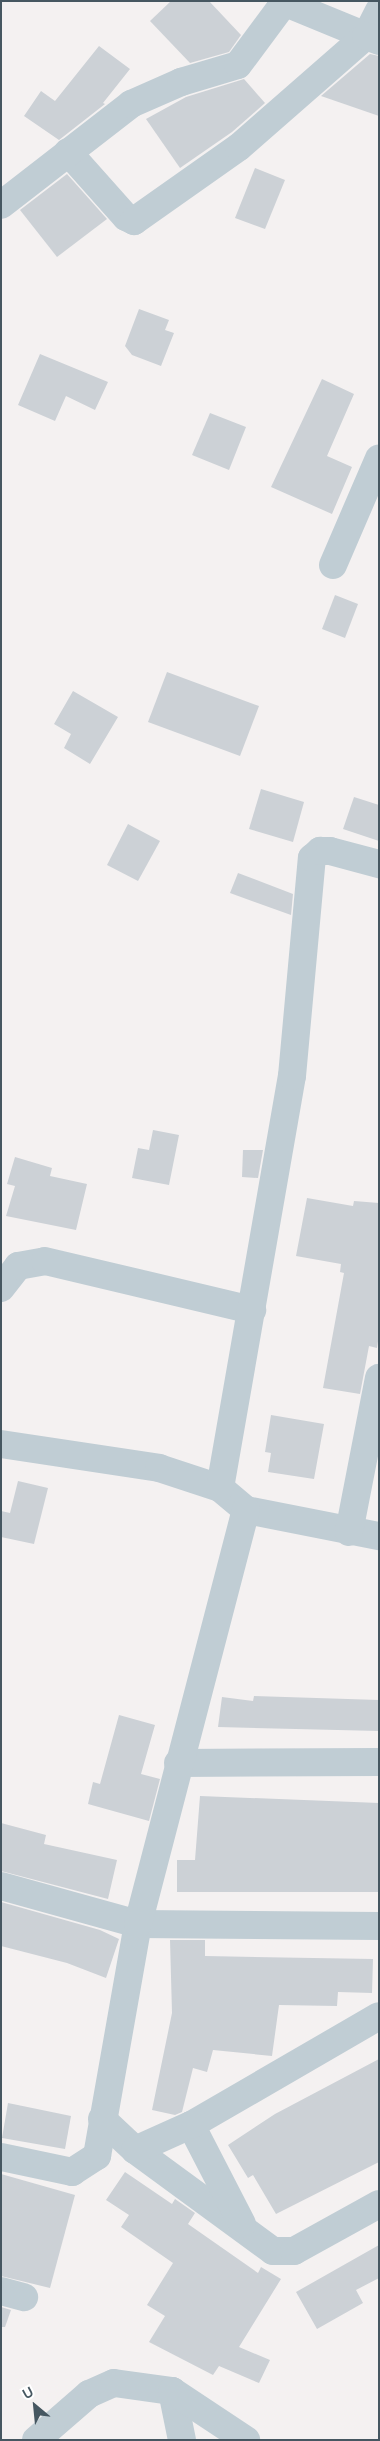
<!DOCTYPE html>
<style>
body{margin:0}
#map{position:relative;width:380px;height:2441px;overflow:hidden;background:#f4f1f1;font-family:Cabin,sans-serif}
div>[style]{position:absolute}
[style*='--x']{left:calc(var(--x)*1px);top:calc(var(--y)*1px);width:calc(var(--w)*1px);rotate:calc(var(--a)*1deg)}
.building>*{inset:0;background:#ccd1d6}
.minor>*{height:28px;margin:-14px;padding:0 14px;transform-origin:14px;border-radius:14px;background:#c0cdd4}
span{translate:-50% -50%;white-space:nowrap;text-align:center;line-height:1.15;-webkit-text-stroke:4px #fff;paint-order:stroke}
.frame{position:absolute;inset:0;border:2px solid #465761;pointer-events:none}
.north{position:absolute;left:10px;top:2381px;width:50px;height:50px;-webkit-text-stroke:4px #fff;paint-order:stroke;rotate:332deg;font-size:14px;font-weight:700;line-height:20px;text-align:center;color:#465761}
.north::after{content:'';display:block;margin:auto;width:18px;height:22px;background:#465761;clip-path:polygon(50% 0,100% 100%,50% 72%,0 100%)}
</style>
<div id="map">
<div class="building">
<div style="clip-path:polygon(171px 1px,209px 1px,241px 35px,229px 52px,190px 63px,150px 21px)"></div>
<div style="clip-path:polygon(99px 46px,130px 69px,103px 103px,105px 104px,59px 140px,24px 116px,41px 91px,55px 101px)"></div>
<div style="clip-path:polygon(370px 54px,379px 56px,379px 116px,321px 96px)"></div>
<div style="clip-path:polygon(244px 79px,265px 103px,232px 132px,180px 168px,146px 119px,186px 97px)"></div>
<div style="clip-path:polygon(255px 168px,285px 180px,265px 229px,235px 218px)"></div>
<div style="clip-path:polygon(67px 174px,107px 219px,57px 257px,20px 210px)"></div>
<div style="clip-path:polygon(139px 309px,169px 320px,165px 330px,174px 333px,161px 366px,132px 355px,125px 346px)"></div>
<div style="clip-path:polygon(40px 354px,108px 382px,95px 410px,66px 396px,55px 421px,18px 405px)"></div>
<div style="clip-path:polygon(322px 379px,354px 394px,327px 456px,352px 467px,332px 514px,271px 487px)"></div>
<div style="clip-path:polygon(210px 413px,246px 427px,229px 470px,192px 455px)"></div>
<div style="clip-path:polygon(335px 595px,358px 604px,345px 638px,322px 629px)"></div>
<div style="clip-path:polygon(167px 672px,259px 706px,240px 756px,148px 722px)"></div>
<div style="clip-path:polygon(73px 691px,118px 717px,90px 764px,64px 748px,71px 734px,54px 724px)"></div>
<div style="clip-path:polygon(261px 789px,304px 802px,293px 842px,249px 829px)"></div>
<div style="clip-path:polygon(354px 797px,379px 805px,379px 841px,343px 829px)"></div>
<div style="clip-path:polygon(128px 824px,160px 841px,138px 881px,107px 865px)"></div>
<div style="clip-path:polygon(238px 873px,293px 894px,291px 915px,230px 893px)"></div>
<div style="clip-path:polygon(153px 1130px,179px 1135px,169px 1185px,132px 1178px,138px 1148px,149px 1150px)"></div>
<div style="clip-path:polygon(243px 1150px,263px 1150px,258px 1178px,242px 1177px)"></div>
<div style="clip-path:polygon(15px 1157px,52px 1168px,50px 1176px,87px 1184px,76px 1230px,6px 1216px,15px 1186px,7px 1184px)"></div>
<div style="clip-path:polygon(307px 1198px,353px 1206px,354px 1201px,379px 1203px,379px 1335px,377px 1348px,369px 1346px,360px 1394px,323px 1388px,344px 1273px,340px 1272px,341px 1264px,296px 1256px)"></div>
<div style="clip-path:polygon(271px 1415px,324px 1424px,314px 1479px,268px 1472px,271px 1453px,265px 1452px)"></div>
<div style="clip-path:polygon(18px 1481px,48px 1488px,34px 1544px,1px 1537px,1px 1511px,10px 1513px)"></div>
<div style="clip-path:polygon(254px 1696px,379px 1700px,379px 1731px,218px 1727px,222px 1697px,253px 1701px)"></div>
<div style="clip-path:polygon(119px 1715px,155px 1725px,141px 1774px,160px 1779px,149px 1821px,88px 1804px,93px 1782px,100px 1784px)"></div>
<div style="clip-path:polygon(200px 1796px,379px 1803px,379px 1892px,177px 1892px,177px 1860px,195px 1860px)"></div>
<div style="clip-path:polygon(1px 1823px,46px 1835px,44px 1844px,117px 1860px,108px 1899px,1px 1871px)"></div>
<div style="clip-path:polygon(1px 1902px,100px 1930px,119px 1939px,106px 1978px,67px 1963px,1px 1946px)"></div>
<div style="clip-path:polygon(170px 1940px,205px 1940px,205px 1956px,373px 1959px,372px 1993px,338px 1992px,337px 2006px,279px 2005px,272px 2056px,213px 2050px,207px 2072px,193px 2068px,182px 2112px,175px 2115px,152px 2110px,172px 2013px)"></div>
<div style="clip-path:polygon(379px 2059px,379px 2162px,276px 2214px,253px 2175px,248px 2178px,228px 2145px,275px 2114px)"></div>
<div style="clip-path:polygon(8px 2103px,71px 2116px,65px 2149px,2px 2138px)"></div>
<div style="clip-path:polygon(125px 2172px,172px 2204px,175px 2199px,195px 2213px,188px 2224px,258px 2273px,261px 2267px,281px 2279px,239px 2347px,270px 2360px,259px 2383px,219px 2366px,213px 2375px,149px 2342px,165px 2316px,147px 2305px,173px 2263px,121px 2227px,129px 2215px,106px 2200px)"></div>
<div style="clip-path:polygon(1px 2174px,75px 2195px,50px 2288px,1px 2276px)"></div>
<div style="clip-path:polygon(379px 2245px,379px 2278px,356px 2290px,363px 2303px,317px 2329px,296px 2292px)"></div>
<div style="clip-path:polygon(1px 2307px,11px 2310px,5px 2327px,1px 2327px)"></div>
</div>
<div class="minor">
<div style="--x:281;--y:1;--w:92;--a:22.4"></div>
<div style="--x:366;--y:36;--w:28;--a:-63"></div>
<div style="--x:68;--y:152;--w:87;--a:48.3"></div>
<div style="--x:126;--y:217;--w:9;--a:27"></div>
<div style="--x:134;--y:221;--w:128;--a:-35.2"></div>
<div style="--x:239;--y:147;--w:169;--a:-41.2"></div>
<div style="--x:366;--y:36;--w:14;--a:21"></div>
<div style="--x:1;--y:205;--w:165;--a:-37.8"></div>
<div style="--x:131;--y:104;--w:55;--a:-23.7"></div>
<div style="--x:181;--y:82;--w:59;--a:-16.6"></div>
<div style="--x:238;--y:65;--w:77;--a:-53.4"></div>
<div style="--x:333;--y:565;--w:116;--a:-66.7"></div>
<div style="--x:1;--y:1288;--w:28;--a:-52"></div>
<div style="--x:18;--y:1266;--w:27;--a:-10"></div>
<div style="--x:45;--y:1261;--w:213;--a:13.3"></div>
<div style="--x:1;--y:1444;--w:160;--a:8.6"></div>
<div style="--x:159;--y:1468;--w:64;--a:18.2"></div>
<div style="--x:220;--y:1488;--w:34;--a:40"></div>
<div style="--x:246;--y:1510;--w:136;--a:11.1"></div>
<div style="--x:220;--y:1488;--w:418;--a:-80.1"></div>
<div style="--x:292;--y:1076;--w:219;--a:-84.8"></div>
<div style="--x:312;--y:858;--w:11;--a:-41"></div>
<div style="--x:320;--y:851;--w:10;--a:0"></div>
<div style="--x:330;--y:851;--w:51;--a:14.9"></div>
<div style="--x:349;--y:1532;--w:157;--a:-79"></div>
<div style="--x:178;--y:1763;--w:201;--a:-0.3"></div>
<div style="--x:1;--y:1886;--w:142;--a:15.5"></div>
<div style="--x:138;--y:1924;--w:241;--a:0.5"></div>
<div style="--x:102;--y:2119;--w:45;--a:43.2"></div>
<div style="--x:135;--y:2150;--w:171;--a:36.2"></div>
<div style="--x:273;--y:2251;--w:21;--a:0"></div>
<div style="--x:294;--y:2251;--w:97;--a:-28.9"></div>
<div style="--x:191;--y:2125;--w:111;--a:62.7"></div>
<div style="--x:135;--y:2150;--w:61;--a:-24.1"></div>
<div style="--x:191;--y:2125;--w:217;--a:-30.1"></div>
<div style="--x:1;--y:2157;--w:73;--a:11.9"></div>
<div style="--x:72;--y:2172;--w:30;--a:-33"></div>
<div style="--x:97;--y:2156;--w:236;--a:-80"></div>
<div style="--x:138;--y:1924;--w:428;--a:-75.4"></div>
<div style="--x:1;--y:2291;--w:24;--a:15"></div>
<div style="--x:172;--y:2391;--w:50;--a:78.5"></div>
<div style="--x:36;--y:2440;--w:70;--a:-41"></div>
<div style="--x:89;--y:2394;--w:27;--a:-24"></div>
<div style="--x:114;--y:2383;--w:59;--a:7.9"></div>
<div style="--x:172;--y:2391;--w:89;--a:33.5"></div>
</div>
<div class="frame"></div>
<div class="north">U</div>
</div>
